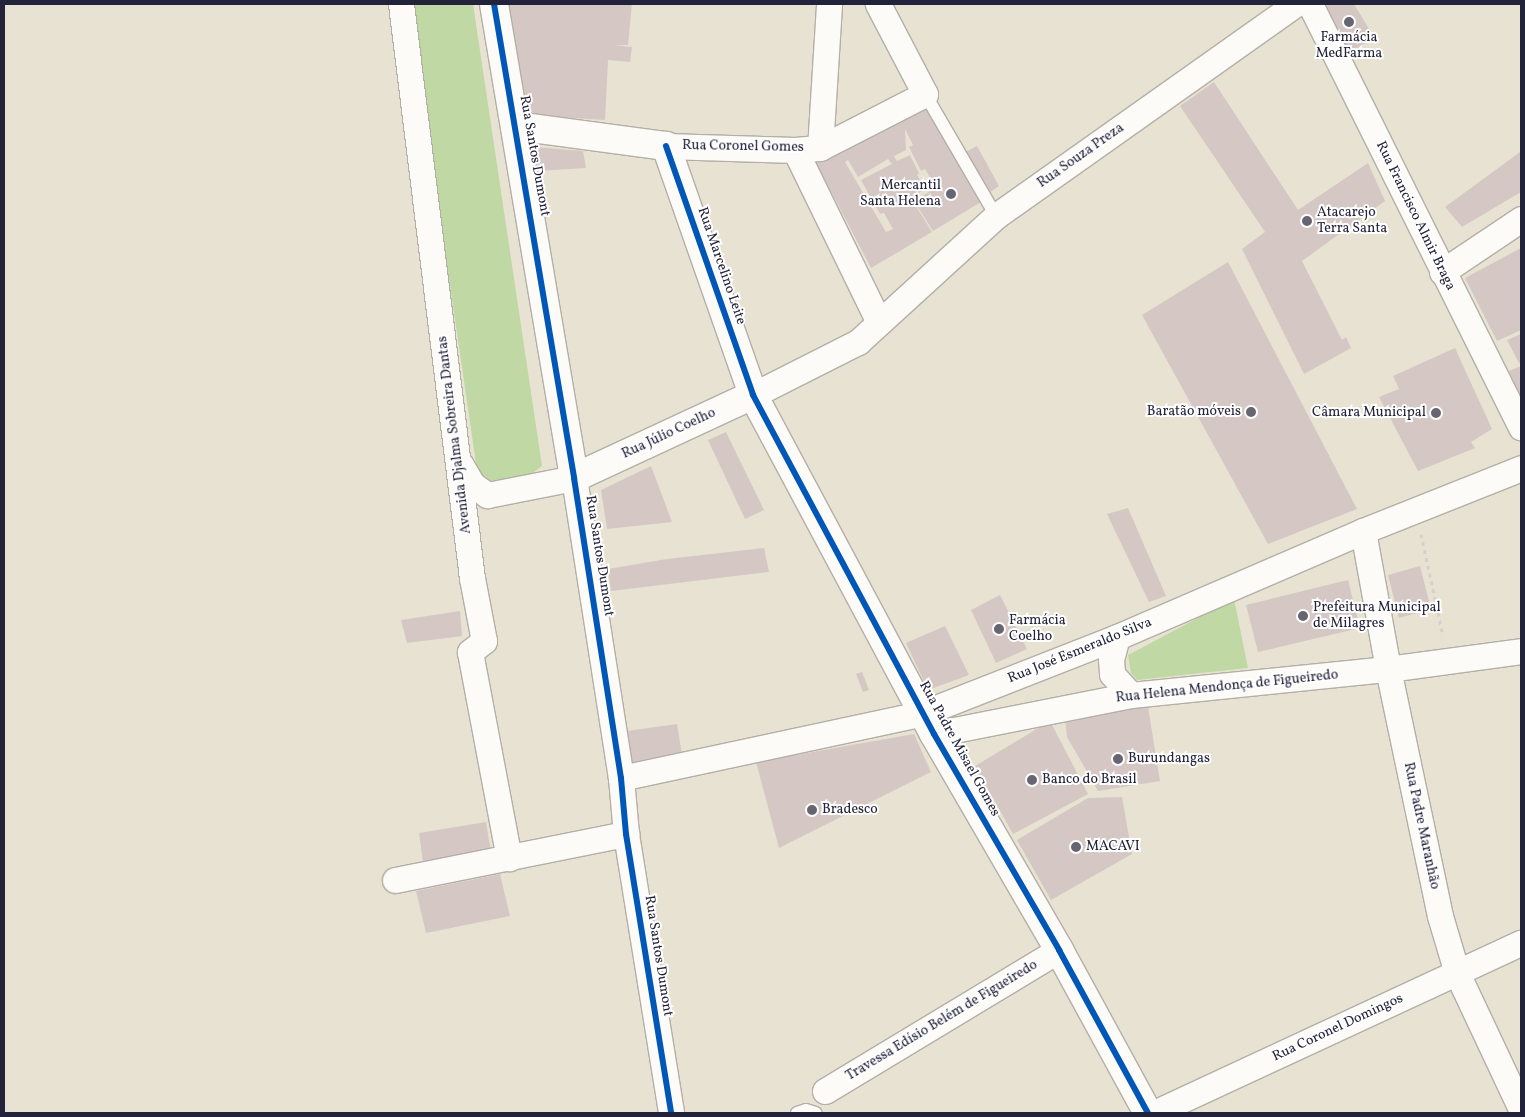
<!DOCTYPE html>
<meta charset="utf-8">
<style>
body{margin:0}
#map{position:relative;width:1525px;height:1117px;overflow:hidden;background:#e8e2d2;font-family:Vollkorn,serif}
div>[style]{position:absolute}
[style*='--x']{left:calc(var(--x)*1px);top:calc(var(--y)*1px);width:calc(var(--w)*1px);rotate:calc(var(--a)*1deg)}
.green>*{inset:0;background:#c0d8a4}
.building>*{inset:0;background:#d5c8c4}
.path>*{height:3px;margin-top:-1.5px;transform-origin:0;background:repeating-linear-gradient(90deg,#d3d1cf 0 4px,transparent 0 8px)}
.roads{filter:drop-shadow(1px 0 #b3afa7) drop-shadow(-1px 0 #b3afa7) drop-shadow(0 1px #b3afa7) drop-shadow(0 -1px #b3afa7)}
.service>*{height:12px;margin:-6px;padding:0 6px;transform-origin:6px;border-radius:6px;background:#fcfbf8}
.minor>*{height:25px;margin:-12.5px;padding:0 12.5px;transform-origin:12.5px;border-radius:12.5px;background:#fcfbf8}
.tertiary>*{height:28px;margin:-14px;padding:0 14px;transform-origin:14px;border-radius:14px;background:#fcfbf8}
.cycleway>*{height:6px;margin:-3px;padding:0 3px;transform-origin:3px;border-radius:3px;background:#0057b8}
.dots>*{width:14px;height:14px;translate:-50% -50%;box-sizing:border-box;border:2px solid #fff;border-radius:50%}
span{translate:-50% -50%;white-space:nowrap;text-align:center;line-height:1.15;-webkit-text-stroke:4px #fff;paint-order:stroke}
.poi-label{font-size:14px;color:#22223b}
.right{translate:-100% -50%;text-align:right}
.left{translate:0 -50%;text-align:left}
.street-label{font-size:14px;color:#22223b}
.frame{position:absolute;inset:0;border:5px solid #22223b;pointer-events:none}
</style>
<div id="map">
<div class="green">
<div style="clip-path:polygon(409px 4px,473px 4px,542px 466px,530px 475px,491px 481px,477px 470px)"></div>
<div style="clip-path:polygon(1234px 599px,1248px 668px,1137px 680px,1131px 673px,1128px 655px)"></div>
</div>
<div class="building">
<div style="clip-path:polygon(504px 4px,632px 4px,628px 45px,614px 45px,632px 47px,630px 62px,608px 60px,605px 120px,525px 115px)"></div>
<div style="clip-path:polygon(1329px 4px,1354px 4px,1374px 37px,1350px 53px,1325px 7px)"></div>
<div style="clip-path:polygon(1214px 82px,1298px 210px,1368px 163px,1385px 201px,1302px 261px,1342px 340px,1346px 337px,1351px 348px,1304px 374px,1242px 249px,1265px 232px,1180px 106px)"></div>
<div style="clip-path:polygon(evenodd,924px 99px,981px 202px,933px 231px,914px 201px,936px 188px,925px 169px,921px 171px,909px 147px,913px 145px,905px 129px,906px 150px,894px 156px,897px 161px,910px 155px,919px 173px,917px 175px,925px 189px,911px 198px,932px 232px,871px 268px,813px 157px,924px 99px,888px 159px,892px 164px,861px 180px,880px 214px,884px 213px,893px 229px,886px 232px,845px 162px,848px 160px,858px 177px,888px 159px)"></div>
<div style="clip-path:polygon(977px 146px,999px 186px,986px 195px,963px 153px)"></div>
<div style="clip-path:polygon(534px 147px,583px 151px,586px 168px,537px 171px)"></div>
<div style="clip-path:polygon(1520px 152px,1521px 192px,1462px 227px,1445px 207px)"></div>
<div style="clip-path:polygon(1521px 248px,1521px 330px,1497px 341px,1465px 278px)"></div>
<div style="clip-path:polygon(1228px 262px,1357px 509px,1268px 544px,1142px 315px)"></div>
<div style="clip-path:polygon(1521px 334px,1521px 362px,1519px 363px,1507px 340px)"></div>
<div style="clip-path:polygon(1455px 348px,1492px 429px,1471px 442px,1475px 448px,1418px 471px,1379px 397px,1399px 389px,1393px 376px)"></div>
<div style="clip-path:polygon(1521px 366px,1521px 398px,1509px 371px)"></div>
<div style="clip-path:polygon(726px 432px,764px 510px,745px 519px,708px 440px)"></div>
<div style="clip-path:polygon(651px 466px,672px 522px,607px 529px,601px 490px)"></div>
<div style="clip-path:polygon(1128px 508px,1166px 596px,1149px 602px,1107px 514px)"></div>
<div style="clip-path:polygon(764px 548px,769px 572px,611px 591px,608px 569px,667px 559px)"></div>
<div style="clip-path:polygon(1420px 566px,1431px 609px,1399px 618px,1388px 575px)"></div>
<div style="clip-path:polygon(1348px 580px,1360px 628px,1258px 652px,1246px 605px)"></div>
<div style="clip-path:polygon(1000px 595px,1027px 649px,996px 663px,971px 610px)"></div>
<div style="clip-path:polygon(460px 611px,462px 636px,407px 643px,401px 620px)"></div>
<div style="clip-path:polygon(945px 626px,969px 675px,928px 690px,906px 643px)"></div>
<div style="clip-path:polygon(862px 672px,869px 690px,863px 692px,856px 674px)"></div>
<div style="clip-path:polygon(1148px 707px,1160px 781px,1098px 791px,1067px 737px,1065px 717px)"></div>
<div style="clip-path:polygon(1050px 721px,1088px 794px,1013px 834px,975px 766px)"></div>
<div style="clip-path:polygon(677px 724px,682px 755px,633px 764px,627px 731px)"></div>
<div style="clip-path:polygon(914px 734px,931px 772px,779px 848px,756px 762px)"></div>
<div style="clip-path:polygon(1122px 797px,1132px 854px,1051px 900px,1017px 840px,1088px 798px)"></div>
<div style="clip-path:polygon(486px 822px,491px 852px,423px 862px,419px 833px)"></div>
<div style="clip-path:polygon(500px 874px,510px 916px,426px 933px,416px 891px)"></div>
</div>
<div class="path">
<div style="--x:1421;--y:534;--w:104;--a:77.8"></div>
</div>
<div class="roads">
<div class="service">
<div style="--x:925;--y:94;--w:141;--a:59.8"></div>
<div style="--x:797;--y:1113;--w:9;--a:-18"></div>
<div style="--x:806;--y:1110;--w:10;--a:17"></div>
</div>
<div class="minor">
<div style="--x:401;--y:4;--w:578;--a:82.95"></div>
<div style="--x:472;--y:578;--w:64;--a:79.2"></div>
<div style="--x:484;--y:641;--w:18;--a:142"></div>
<div style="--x:470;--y:652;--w:210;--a:79.3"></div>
<div style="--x:1310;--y:4;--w:473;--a:63.5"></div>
<div style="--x:666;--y:146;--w:129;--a:1.8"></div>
<div style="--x:795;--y:150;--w:25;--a:-5"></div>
<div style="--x:820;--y:148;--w:118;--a:-27.2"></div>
<div style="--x:925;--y:94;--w:102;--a:-117.6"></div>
<div style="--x:820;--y:148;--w:144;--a:-86.4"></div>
<div style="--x:795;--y:150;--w:191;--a:64"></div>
<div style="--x:1442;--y:272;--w:95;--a:-33.9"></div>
<div style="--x:753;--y:395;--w:118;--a:-26.8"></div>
<div style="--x:858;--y:342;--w:187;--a:-42.4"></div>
<div style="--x:996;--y:216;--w:367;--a:-35.3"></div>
<div style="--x:461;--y:465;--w:22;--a:60"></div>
<div style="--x:472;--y:484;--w:19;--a:36"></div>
<div style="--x:487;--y:495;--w:89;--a:-11.1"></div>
<div style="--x:574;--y:478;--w:304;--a:81.1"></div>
<div style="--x:621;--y:778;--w:56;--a:84.9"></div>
<div style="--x:626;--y:834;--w:283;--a:80.8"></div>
<div style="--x:1363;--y:531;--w:140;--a:79.7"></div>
<div style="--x:1388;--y:669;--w:252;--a:78.1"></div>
<div style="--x:1440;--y:916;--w:59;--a:73.4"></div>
<div style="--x:1457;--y:973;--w:150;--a:64.8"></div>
<div style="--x:1117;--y:637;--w:23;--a:105"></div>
<div style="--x:1111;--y:659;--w:15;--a:86"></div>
<div style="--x:1112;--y:674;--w:28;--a:48"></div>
<div style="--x:934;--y:734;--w:201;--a:-11.2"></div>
<div style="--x:1131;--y:695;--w:258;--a:-5.8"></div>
<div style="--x:1388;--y:669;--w:134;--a:-7.7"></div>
<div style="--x:621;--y:778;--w:309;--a:-12.1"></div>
<div style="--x:923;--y:713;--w:208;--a:-21.4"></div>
<div style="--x:1117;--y:637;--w:268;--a:-23.3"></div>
<div style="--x:1363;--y:531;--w:170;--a:-21.7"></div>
<div style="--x:395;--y:880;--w:236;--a:-11.3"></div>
<div style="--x:825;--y:1091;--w:273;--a:-31.1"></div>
<div style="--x:1154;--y:1113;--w:404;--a:-24.9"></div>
</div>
<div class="tertiary">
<div style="--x:494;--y:4;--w:481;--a:80.4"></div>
<div style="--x:574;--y:478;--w:197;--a:-24.9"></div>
<div style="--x:516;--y:126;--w:151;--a:7.6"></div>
<div style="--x:666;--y:146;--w:264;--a:70.7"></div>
<div style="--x:753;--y:395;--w:384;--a:61.9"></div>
<div style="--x:934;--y:734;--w:250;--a:59.9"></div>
<div style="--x:1059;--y:950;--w:186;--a:61.4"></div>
</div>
</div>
<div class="cycleway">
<div style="--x:494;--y:4;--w:481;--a:80.4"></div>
<div style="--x:574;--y:478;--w:304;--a:81.1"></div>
<div style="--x:621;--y:778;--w:56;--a:84.9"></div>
<div style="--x:626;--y:834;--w:283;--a:80.8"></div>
<div style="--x:666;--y:146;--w:264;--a:70.7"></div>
<div style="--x:753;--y:395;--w:384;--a:61.9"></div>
<div style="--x:934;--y:734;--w:250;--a:59.9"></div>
<div style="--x:1059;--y:950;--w:186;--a:61.4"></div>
</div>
<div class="dots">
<div style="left:1349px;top:22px;background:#676570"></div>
<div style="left:951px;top:194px;background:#676570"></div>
<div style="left:1307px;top:221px;background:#676570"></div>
<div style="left:1251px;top:412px;background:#676570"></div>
<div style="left:1436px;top:413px;background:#676570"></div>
<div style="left:1303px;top:616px;background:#676570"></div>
<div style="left:999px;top:629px;background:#676570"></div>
<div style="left:1118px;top:759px;background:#676570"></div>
<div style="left:1032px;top:780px;background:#676570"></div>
<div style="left:812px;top:810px;background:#676570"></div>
<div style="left:1076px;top:847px;background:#676570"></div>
</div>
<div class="poi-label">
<span style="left:1349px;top:46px">Farmácia<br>MedFarma</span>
<span class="right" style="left:941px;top:194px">Mercantil<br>Santa Helena</span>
<span class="left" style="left:1317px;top:221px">Atacarejo<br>Terra Santa</span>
<span class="right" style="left:1241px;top:412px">Baratão móveis</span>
<span class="right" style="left:1426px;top:413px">Câmara Municipal</span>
<span class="left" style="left:1313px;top:616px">Prefeitura Municipal<br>de Milagres</span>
<span class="left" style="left:1009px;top:629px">Farmácia<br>Coelho</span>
<span class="left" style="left:1128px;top:759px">Burundangas</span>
<span class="left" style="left:1042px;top:780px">Banco do Brasil</span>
<span class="left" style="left:822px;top:810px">Bradesco</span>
<span class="left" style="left:1086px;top:847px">MACAVI</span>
</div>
<div class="street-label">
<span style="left:743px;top:147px;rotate:1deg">Rua Coronel Gomes</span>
<span style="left:534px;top:156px;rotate:80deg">Rua Santos Dumont</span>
<span style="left:1081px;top:156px;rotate:-35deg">Rua Souza Preza</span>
<span style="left:1415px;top:216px;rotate:64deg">Rua Francisco Almir Braga</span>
<span style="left:721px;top:266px;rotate:71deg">Rua Marcelino Leite</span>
<span style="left:669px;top:434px;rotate:-25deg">Rua Júlio Coelho</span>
<span style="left:455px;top:435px;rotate:-97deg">Avenida Djalma Sobreira Dantas</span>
<span style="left:599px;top:556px;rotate:81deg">Rua Santos Dumont</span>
<span style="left:1080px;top:651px;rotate:-22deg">Rua José Esmeraldo Silva</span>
<span style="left:1227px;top:687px;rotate:-6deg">Rua Helena Mendonça de Figueiredo</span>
<span style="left:959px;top:749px;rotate:61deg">Rua Padre Misael Gomes</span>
<span style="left:1421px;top:826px;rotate:78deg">Rua Padre Maranhão</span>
<span style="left:658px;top:956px;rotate:81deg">Rua Santos Dumont</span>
<span style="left:942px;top:1021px;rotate:-31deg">Travessa Edísio Belém de Figueiredo</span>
<span style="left:1338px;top:1028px;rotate:-25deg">Rua Coronel Domingos</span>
</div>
<div class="frame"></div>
</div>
